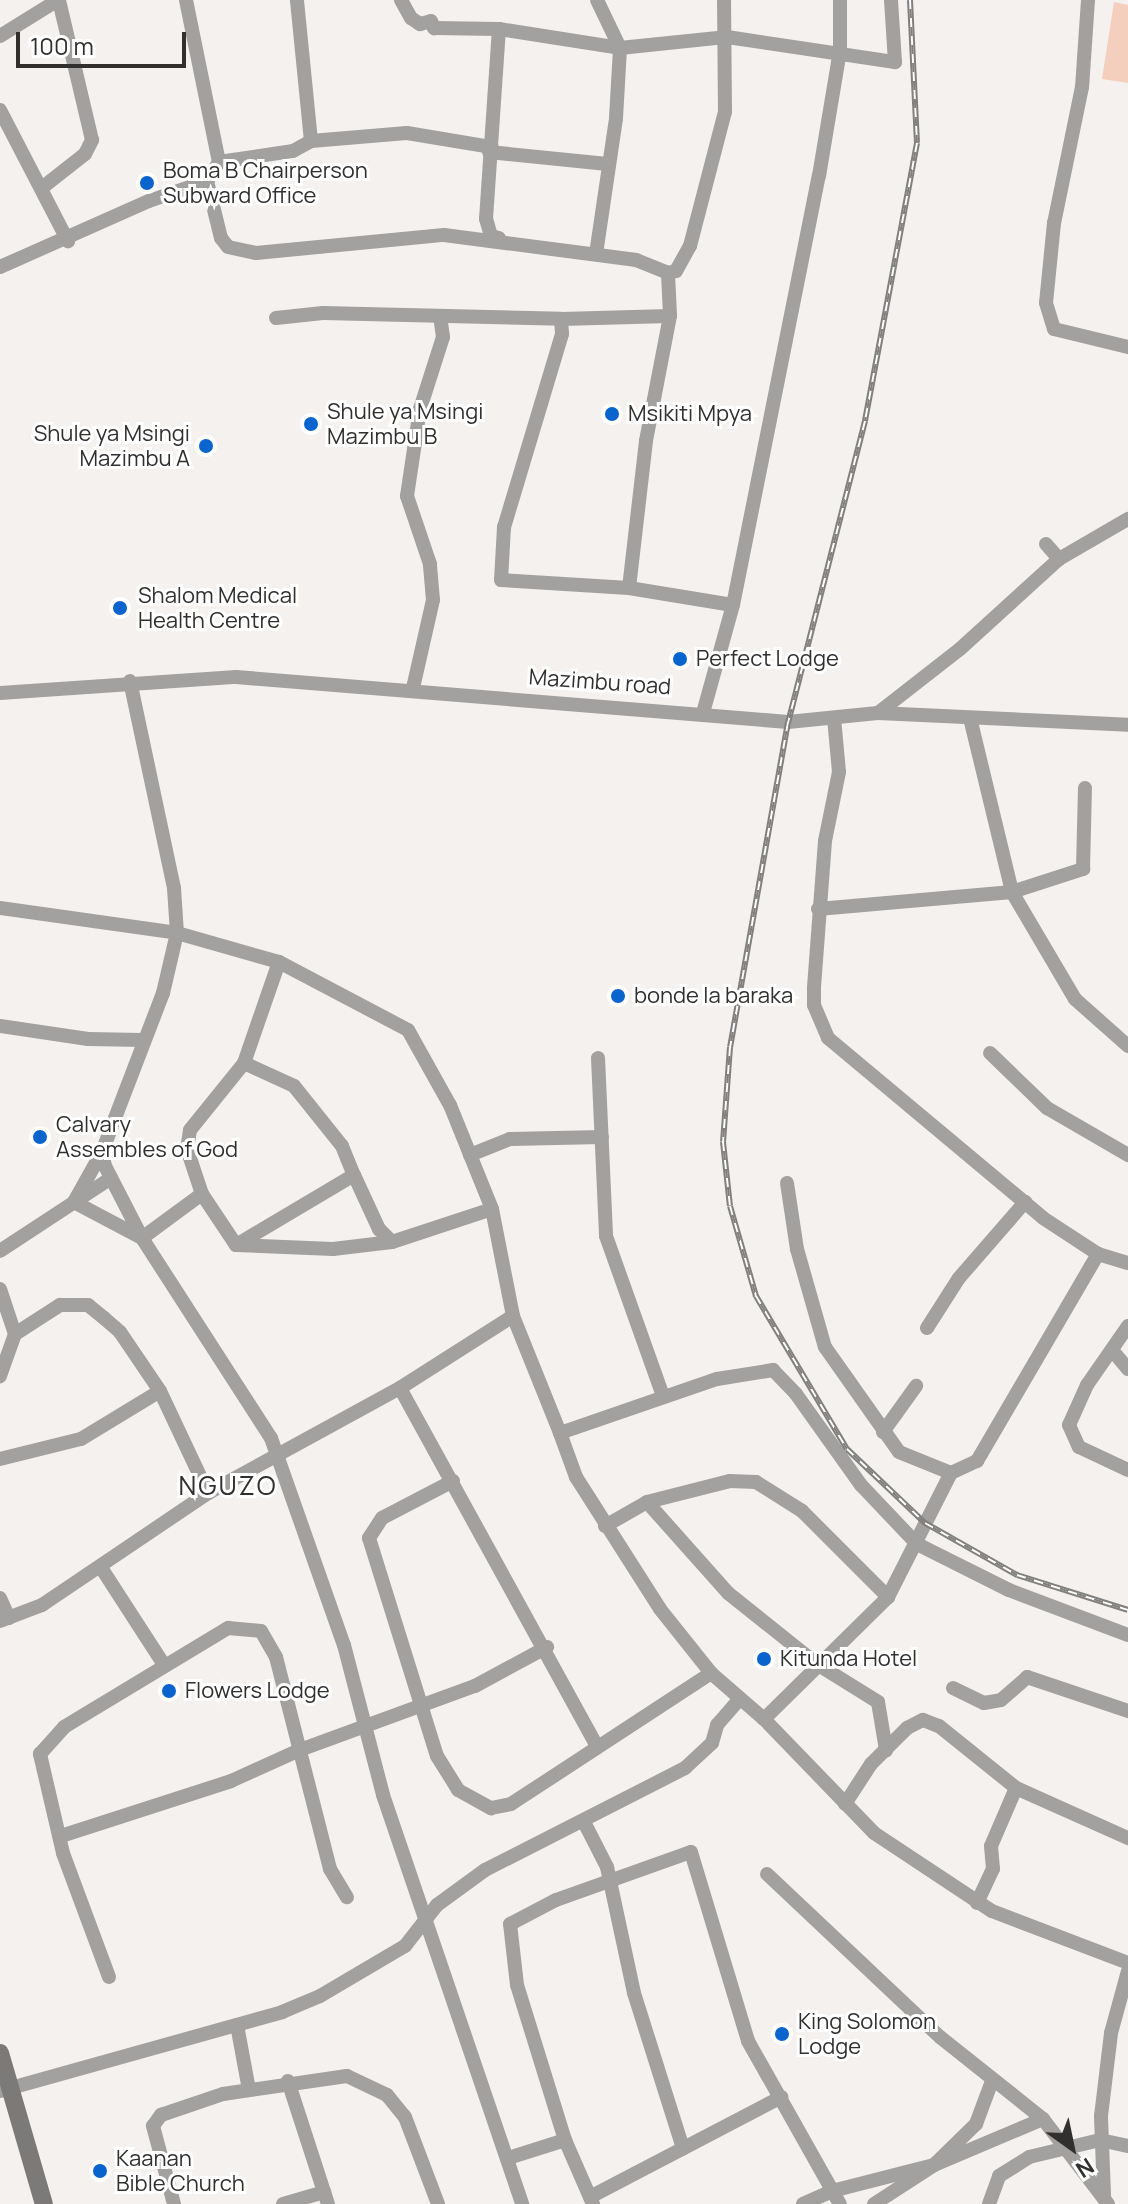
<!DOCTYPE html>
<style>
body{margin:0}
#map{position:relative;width:1128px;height:2204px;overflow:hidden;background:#f5f1ef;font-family:Manrope,sans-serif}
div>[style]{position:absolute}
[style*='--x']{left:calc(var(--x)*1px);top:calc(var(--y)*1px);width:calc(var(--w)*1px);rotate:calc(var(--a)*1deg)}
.green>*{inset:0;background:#f5cfbd}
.street>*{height:14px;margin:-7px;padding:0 7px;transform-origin:7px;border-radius:7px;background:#a2a1a0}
.secondary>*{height:18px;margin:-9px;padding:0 9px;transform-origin:9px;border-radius:9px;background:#7c7a79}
.rail>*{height:6px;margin-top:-3px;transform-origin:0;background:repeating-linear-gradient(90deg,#fff 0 9px,#82807e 0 18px);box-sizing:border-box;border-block:2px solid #82807e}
.dots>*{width:22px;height:22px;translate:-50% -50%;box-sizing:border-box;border:4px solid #fff;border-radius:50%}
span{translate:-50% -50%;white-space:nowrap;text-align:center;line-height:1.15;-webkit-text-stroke:6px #fff;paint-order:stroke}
.poi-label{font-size:22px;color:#31302f}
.left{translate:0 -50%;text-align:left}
.right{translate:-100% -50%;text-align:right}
.street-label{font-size:22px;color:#31302f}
.quarter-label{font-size:26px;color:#31302f;letter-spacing:2px}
.north{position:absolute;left:1032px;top:2108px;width:80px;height:80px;-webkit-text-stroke:6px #fff;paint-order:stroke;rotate:147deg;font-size:22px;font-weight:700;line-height:32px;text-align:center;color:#31302f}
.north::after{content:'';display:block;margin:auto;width:28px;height:36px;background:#31302f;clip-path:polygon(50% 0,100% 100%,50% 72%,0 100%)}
.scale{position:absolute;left:16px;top:32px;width:170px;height:36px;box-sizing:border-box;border:4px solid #31302f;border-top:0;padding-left:10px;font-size:24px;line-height:28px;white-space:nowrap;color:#31302f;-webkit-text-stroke:6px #fff;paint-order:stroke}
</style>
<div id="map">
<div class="green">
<div style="clip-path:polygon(1114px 2px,1128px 5px,1128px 83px,1102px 79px)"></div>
</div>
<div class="street">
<div style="--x:186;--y:0;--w:165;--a:78.5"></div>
<div style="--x:219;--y:162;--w:22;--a:122"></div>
<div style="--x:207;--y:181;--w:59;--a:76.2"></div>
<div style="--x:221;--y:238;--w:11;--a:52"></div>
<div style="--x:228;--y:247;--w:29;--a:12"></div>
<div style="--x:256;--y:253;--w:189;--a:-5.5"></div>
<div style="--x:444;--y:235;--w:194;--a:7.4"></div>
<div style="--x:636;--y:260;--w:35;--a:22"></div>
<div style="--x:668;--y:273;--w:43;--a:87.3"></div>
<div style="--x:670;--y:316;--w:127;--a:100.9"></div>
<div style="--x:646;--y:441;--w:148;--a:96.6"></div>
<div style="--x:401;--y:0;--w:21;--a:61"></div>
<div style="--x:411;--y:18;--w:11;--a:34"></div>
<div style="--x:420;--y:24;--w:11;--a:-15"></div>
<div style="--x:431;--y:21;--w:8;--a:67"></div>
<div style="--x:434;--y:28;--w:65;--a:0.9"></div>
<div style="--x:499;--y:29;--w:122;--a:8.9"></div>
<div style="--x:620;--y:48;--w:108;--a:-5.9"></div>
<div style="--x:727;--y:37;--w:170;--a:8.5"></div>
<div style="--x:895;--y:62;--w:62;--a:-93.7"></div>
<div style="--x:1088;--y:0;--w:87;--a:93.9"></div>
<div style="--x:1082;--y:87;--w:139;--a:101.6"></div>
<div style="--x:1054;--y:223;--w:80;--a:95.7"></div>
<div style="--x:1046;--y:303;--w:27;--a:73"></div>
<div style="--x:1054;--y:329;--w:76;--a:13.7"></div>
<div style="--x:0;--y:36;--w:68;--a:-31.8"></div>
<div style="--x:0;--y:110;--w:148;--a:62.6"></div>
<div style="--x:311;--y:141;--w:96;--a:-4.8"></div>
<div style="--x:407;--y:133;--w:86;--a:9.4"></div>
<div style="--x:489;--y:152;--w:119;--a:5.8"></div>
<div style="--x:219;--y:162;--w:75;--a:-8.5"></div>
<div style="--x:293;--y:151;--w:21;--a:-29"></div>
<div style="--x:311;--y:141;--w:142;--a:-95.7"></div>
<div style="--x:43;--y:187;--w:53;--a:-38.2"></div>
<div style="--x:85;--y:154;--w:16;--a:-63"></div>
<div style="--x:92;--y:140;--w:144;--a:-103.3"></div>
<div style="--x:499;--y:238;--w:8;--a:-166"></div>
<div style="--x:491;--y:236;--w:18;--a:-106"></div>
<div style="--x:486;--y:219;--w:190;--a:-86.1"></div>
<div style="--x:596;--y:254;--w:137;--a:-81.6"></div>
<div style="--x:616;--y:118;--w:70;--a:-86.7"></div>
<div style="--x:620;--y:48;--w:53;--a:-115.6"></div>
<div style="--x:0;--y:267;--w:163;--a:-23.9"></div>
<div style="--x:149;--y:201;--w:61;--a:-19"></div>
<div style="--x:668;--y:273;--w:8;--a:-14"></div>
<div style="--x:676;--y:271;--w:29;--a:-61"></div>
<div style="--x:690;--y:246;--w:138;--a:-75.4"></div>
<div style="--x:725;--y:112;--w:112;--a:-90.5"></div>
<div style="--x:276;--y:318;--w:47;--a:-6.1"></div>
<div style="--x:323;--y:313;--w:238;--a:1.4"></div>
<div style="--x:561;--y:319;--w:109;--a:-1.6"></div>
<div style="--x:561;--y:319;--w:15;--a:86"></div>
<div style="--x:562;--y:334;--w:202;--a:106.7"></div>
<div style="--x:504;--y:527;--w:53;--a:93.2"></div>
<div style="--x:501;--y:580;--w:128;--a:3.6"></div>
<div style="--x:629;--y:588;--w:105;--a:9.3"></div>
<div style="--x:1046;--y:544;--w:20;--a:49"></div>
<div style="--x:130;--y:681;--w:212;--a:78"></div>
<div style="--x:174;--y:888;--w:45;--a:86.2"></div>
<div style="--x:177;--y:933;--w:62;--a:103.1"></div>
<div style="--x:163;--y:993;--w:170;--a:111"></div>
<div style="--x:102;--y:1152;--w:14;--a:78"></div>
<div style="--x:105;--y:1166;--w:81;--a:62.8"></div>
<div style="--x:142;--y:1238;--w:238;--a:57.2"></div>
<div style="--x:271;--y:1438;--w:219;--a:70.6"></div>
<div style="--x:344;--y:1645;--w:155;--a:75.4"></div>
<div style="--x:383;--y:1795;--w:432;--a:71.2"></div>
<div style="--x:413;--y:688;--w:90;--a:-77.2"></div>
<div style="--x:433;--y:600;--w:36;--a:-95"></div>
<div style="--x:430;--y:564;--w:72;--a:-108.7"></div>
<div style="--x:407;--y:496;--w:88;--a:-81.5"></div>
<div style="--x:420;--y:409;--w:76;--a:-72.3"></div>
<div style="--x:443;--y:337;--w:21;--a:-98"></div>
<div style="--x:0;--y:693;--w:237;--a:-3.9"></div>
<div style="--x:236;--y:677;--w:554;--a:4.66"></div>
<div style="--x:788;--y:722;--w:90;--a:-5.7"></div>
<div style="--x:878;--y:713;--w:104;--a:-38"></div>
<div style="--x:960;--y:649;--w:134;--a:-42.3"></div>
<div style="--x:1059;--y:559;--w:80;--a:-30.1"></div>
<div style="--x:703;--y:713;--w:112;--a:-74.5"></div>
<div style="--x:733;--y:605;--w:438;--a:-78.7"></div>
<div style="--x:819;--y:176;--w:127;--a:-80.5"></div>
<div style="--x:840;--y:51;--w:51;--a:-90"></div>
<div style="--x:878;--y:713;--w:250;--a:2.7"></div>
<div style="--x:834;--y:718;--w:54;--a:84.7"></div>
<div style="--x:839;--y:772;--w:70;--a:101.5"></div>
<div style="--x:825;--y:841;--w:148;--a:94.3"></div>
<div style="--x:814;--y:989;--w:16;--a:90"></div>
<div style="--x:814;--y:1005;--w:36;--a:67"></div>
<div style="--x:828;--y:1038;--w:280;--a:39.9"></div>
<div style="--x:1043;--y:1218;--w:66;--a:33.2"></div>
<div style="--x:1098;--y:1254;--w:31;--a:17"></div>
<div style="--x:971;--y:722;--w:175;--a:76.4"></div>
<div style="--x:1012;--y:892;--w:124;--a:59.5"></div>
<div style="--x:1075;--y:999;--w:71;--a:41.6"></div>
<div style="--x:0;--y:908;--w:179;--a:8"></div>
<div style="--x:177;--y:933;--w:106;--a:15.9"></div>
<div style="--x:279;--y:962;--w:146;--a:27.8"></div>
<div style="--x:408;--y:1030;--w:86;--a:60.8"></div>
<div style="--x:450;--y:1105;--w:112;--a:68"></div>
<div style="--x:492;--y:1209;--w:109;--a:78.9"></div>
<div style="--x:513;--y:1316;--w:126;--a:68.1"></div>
<div style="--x:560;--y:1433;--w:166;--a:-19"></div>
<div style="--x:717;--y:1379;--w:57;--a:-9.1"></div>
<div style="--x:773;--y:1370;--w:33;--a:46"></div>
<div style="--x:796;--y:1394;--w:112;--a:54.5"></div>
<div style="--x:861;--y:1485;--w:81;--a:46.5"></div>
<div style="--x:917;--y:1544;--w:103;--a:26.6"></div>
<div style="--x:1009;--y:1590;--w:127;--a:20.7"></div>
<div style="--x:818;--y:909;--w:195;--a:-5"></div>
<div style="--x:1012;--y:892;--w:75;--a:-17.9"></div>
<div style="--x:1083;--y:869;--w:81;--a:-88.6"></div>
<div style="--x:0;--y:1026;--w:89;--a:8.4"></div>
<div style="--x:88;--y:1039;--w:55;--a:1"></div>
<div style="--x:990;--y:1053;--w:79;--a:44"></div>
<div style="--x:1047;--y:1108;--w:94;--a:30.1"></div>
<div style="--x:598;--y:1058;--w:178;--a:87.4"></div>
<div style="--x:606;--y:1236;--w:170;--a:70.4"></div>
<div style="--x:244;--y:1063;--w:55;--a:24.7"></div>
<div style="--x:294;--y:1086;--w:77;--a:51.3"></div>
<div style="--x:342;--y:1146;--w:31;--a:68"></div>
<div style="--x:354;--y:1175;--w:137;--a:149.3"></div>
<div style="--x:236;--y:1245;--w:61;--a:-123.7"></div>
<div style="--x:202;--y:1194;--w:47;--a:-108.4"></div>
<div style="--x:187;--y:1149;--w:19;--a:-81"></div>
<div style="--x:190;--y:1130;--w:86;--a:-51.1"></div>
<div style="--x:244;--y:1063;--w:107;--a:-70.9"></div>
<div style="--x:102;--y:1152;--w:57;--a:119.2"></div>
<div style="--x:74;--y:1202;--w:77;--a:27.9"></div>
<div style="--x:142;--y:1238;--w:74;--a:-36.3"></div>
<div style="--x:470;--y:1155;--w:43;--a:-21.8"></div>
<div style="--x:510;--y:1139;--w:92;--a:-1.2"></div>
<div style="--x:354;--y:1175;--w:60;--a:65.2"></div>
<div style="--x:379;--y:1229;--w:18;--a:45"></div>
<div style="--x:392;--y:1242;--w:105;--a:-18.3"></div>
<div style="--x:787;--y:1183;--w:67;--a:81.4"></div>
<div style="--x:797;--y:1249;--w:102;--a:74.1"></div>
<div style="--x:825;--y:1347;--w:128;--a:54.8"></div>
<div style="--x:899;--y:1452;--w:56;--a:22"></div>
<div style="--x:236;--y:1245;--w:97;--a:2.4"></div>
<div style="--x:333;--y:1249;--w:59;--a:-6.8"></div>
<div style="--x:0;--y:1251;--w:133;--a:-33.3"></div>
<div style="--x:0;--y:1289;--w:47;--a:71.6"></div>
<div style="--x:15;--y:1334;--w:45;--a:109.7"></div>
<div style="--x:1128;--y:1326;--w:72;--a:124.8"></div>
<div style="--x:1087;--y:1385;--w:44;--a:114.2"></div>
<div style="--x:1069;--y:1425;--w:24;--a:66"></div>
<div style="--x:1079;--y:1447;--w:54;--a:25.1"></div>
<div style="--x:927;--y:1328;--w:59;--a:-57.4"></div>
<div style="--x:959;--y:1278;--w:101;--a:-49"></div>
<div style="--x:15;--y:1334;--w:54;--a:-32.8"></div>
<div style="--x:60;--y:1305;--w:28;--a:0"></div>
<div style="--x:88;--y:1305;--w:21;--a:39"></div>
<div style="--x:104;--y:1318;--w:21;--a:41"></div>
<div style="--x:120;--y:1332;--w:71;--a:55.9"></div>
<div style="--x:160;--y:1391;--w:113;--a:64.8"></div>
<div style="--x:1112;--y:1350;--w:25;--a:50"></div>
<div style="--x:400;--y:1388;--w:409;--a:61.2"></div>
<div style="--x:883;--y:1432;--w:57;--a:-54.3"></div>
<div style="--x:560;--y:1433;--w:47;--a:70"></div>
<div style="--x:576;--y:1477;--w:156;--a:57.5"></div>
<div style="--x:660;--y:1609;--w:82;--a:51.4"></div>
<div style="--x:711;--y:1673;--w:70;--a:41"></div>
<div style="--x:764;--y:1719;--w:158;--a:46"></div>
<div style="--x:874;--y:1833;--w:141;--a:33.5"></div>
<div style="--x:992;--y:1911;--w:146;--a:20.9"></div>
<div style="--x:0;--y:1459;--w:83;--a:-13.9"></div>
<div style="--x:81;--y:1439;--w:92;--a:-31.3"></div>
<div style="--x:453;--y:1481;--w:80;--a:152.5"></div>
<div style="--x:382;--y:1518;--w:24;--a:123"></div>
<div style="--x:369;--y:1538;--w:228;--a:72.7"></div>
<div style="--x:437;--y:1756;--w:40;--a:58"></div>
<div style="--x:458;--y:1790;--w:38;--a:29"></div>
<div style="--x:491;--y:1808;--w:20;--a:-11"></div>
<div style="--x:511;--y:1804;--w:239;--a:-33.2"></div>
<div style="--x:647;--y:1502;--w:122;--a:48.3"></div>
<div style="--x:728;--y:1593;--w:114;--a:38.6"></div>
<div style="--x:817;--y:1664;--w:72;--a:31.9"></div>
<div style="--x:878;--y:1702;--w:49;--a:80.5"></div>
<div style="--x:605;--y:1526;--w:48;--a:-29.7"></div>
<div style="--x:647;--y:1502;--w:86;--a:-14.2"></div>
<div style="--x:730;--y:1481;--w:26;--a:2"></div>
<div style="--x:756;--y:1482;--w:54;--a:32.2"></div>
<div style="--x:802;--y:1511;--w:122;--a:45"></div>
<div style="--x:102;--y:1569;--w:114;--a:57.1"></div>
<div style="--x:0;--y:1598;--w:22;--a:66"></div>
<div style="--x:0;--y:1621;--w:45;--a:-20.9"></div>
<div style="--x:42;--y:1605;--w:200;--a:-34"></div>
<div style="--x:208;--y:1493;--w:219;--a:-28.7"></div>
<div style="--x:400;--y:1388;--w:134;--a:-32.5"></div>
<div style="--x:953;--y:1688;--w:34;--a:26"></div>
<div style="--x:984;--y:1703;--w:17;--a:-10"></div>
<div style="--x:1001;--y:1700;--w:35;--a:-41"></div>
<div style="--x:1027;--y:1677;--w:107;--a:18.6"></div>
<div style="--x:764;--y:1719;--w:174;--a:-44.5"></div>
<div style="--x:888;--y:1597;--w:139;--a:-63.1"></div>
<div style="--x:951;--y:1473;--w:29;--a:-25"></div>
<div style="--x:977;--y:1461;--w:240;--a:-59.7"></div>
<div style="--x:845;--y:1804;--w:48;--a:-57"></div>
<div style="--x:871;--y:1764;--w:51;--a:-45"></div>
<div style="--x:907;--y:1728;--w:18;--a:-27"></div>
<div style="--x:923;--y:1720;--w:17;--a:21"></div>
<div style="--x:939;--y:1726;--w:99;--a:38.8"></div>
<div style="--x:1016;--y:1788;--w:123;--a:24.1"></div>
<div style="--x:584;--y:1822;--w:51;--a:62.9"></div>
<div style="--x:607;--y:1867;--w:129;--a:77.9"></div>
<div style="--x:634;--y:1993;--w:163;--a:72.5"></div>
<div style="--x:61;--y:1836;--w:179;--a:-17.9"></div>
<div style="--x:231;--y:1781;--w:72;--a:-24.4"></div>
<div style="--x:297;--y:1751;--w:189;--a:-20.1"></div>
<div style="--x:475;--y:1686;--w:82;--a:-28.4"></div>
<div style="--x:767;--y:1874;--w:238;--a:43.3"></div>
<div style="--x:940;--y:2037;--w:132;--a:38.5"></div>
<div style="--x:1043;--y:2119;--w:107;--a:52.6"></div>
<div style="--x:977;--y:1903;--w:38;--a:-65"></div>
<div style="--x:993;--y:1869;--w:23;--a:-95"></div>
<div style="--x:991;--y:1846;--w:63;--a:-66.7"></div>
<div style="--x:109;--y:1977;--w:132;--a:-110.4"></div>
<div style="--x:63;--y:1853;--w:102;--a:-103.1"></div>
<div style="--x:40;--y:1754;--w:36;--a:-48"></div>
<div style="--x:64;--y:1727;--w:192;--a:-31.1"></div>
<div style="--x:228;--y:1628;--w:33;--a:5"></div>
<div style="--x:261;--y:1631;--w:30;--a:60"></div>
<div style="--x:276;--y:1657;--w:219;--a:75.7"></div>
<div style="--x:330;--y:1869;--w:33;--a:59"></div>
<div style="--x:237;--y:2025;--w:66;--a:79.5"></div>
<div style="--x:288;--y:2081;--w:129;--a:72"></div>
<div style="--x:0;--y:2091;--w:293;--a:-15.6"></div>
<div style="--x:282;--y:2012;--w:41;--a:-22.8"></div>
<div style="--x:320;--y:1996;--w:99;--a:-30.5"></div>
<div style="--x:405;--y:1946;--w:52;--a:-52"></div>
<div style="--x:437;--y:1905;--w:59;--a:-36.1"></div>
<div style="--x:485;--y:1870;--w:225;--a:-27"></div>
<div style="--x:685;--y:1768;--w:37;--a:-43"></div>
<div style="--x:712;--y:1743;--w:19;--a:-74"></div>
<div style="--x:717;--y:1725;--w:35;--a:-49"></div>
<div style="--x:565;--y:2140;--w:162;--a:-107.2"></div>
<div style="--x:517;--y:1985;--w:61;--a:-96.5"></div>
<div style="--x:510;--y:1924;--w:52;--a:-27.6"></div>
<div style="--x:556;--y:1900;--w:143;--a:-19.6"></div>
<div style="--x:691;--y:1852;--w:197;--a:73.2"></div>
<div style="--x:748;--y:2041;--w:187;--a:60.6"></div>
<div style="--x:508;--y:2158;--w:60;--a:-17.5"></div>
<div style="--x:565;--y:2140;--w:70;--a:66.4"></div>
<div style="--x:1104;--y:2195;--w:79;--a:-92.2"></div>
<div style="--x:1101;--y:2116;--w:84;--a:-83.1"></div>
<div style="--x:1111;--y:2033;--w:64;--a:-74.7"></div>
<div style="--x:590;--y:2197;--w:216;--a:-27.6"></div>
<div style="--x:174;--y:2204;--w:81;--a:-105.1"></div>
<div style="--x:153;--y:2126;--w:14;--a:-54"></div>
<div style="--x:161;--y:2115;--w:65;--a:-18.7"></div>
<div style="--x:223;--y:2094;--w:125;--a:-8.3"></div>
<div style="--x:347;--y:2076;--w:44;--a:25.4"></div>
<div style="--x:387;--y:2095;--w:28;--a:51"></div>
<div style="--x:405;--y:2117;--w:93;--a:69.2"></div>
<div style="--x:283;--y:2204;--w:43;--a:-16.3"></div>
<div style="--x:803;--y:2204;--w:32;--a:-24"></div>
<div style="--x:832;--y:2191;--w:105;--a:-14.3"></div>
<div style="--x:934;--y:2165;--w:118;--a:-22.9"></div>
<div style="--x:874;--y:2204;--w:72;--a:-33"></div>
<div style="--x:934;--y:2165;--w:59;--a:-44.3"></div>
<div style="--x:976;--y:2124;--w:46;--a:-69.6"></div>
<div style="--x:989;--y:2204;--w:30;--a:-70"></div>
<div style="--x:999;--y:2176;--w:36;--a:-32"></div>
<div style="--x:1029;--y:2157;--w:73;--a:-13.5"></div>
<div style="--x:1100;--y:2140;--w:29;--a:12"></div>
</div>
<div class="secondary">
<div style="--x:0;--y:2053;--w:157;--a:73.8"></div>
</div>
<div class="rail">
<div style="--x:910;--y:0;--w:143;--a:87.2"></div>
<div style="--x:917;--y:143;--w:283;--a:100.6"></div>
<div style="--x:865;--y:421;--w:311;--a:104.3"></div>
<div style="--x:788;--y:722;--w:330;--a:100.1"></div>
<div style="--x:730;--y:1047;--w:95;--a:94.2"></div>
<div style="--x:723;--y:1142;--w:64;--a:83.8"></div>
<div style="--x:730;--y:1206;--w:94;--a:73.9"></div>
<div style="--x:756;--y:1296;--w:178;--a:59.3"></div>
<div style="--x:847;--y:1449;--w:108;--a:43.5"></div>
<div style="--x:925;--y:1523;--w:106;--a:29.5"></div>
<div style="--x:1017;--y:1575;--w:116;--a:17.5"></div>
</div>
<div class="dots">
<div style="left:147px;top:183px;background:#0a64ce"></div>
<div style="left:612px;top:414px;background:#0a64ce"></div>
<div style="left:311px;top:424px;background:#0a64ce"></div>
<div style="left:206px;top:446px;background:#0a64ce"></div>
<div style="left:120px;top:608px;background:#0a64ce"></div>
<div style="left:680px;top:659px;background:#0a64ce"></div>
<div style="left:618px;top:996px;background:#0a64ce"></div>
<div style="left:40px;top:1137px;background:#0a64ce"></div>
<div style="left:764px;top:1659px;background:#0a64ce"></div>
<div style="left:169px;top:1691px;background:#0a64ce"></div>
<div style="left:782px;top:2034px;background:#0a64ce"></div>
<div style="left:100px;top:2171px;background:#0a64ce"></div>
</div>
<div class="poi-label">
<span class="left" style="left:163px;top:183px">Boma B Chairperson<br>Subward Office</span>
<span class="left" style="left:327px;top:424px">Shule ya Msingi<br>Mazimbu B</span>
<span class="left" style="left:628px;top:414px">Msikiti Mpya</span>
<span class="right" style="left:190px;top:446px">Shule ya Msingi<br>Mazimbu A</span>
<span class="left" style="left:138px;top:608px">Shalom Medical<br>Health Centre</span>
<span class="left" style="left:696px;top:659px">Perfect Lodge</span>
<span class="left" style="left:634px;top:996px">bonde la baraka</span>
<span class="left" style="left:56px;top:1137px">Calvary<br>Assembles of God</span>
<span class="left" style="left:780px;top:1659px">Kitunda Hotel</span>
<span class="left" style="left:185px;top:1691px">Flowers Lodge</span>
<span class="left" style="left:798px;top:2034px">King Solomon<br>Lodge</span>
<span class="left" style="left:116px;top:2171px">Kaanan<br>Bible Church</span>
</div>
<div class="street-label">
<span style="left:600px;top:682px;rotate:4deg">Mazimbu road</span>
</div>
<div class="quarter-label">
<span style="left:228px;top:1486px">NGUZO</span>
</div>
<div class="north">N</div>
<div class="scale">100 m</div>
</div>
